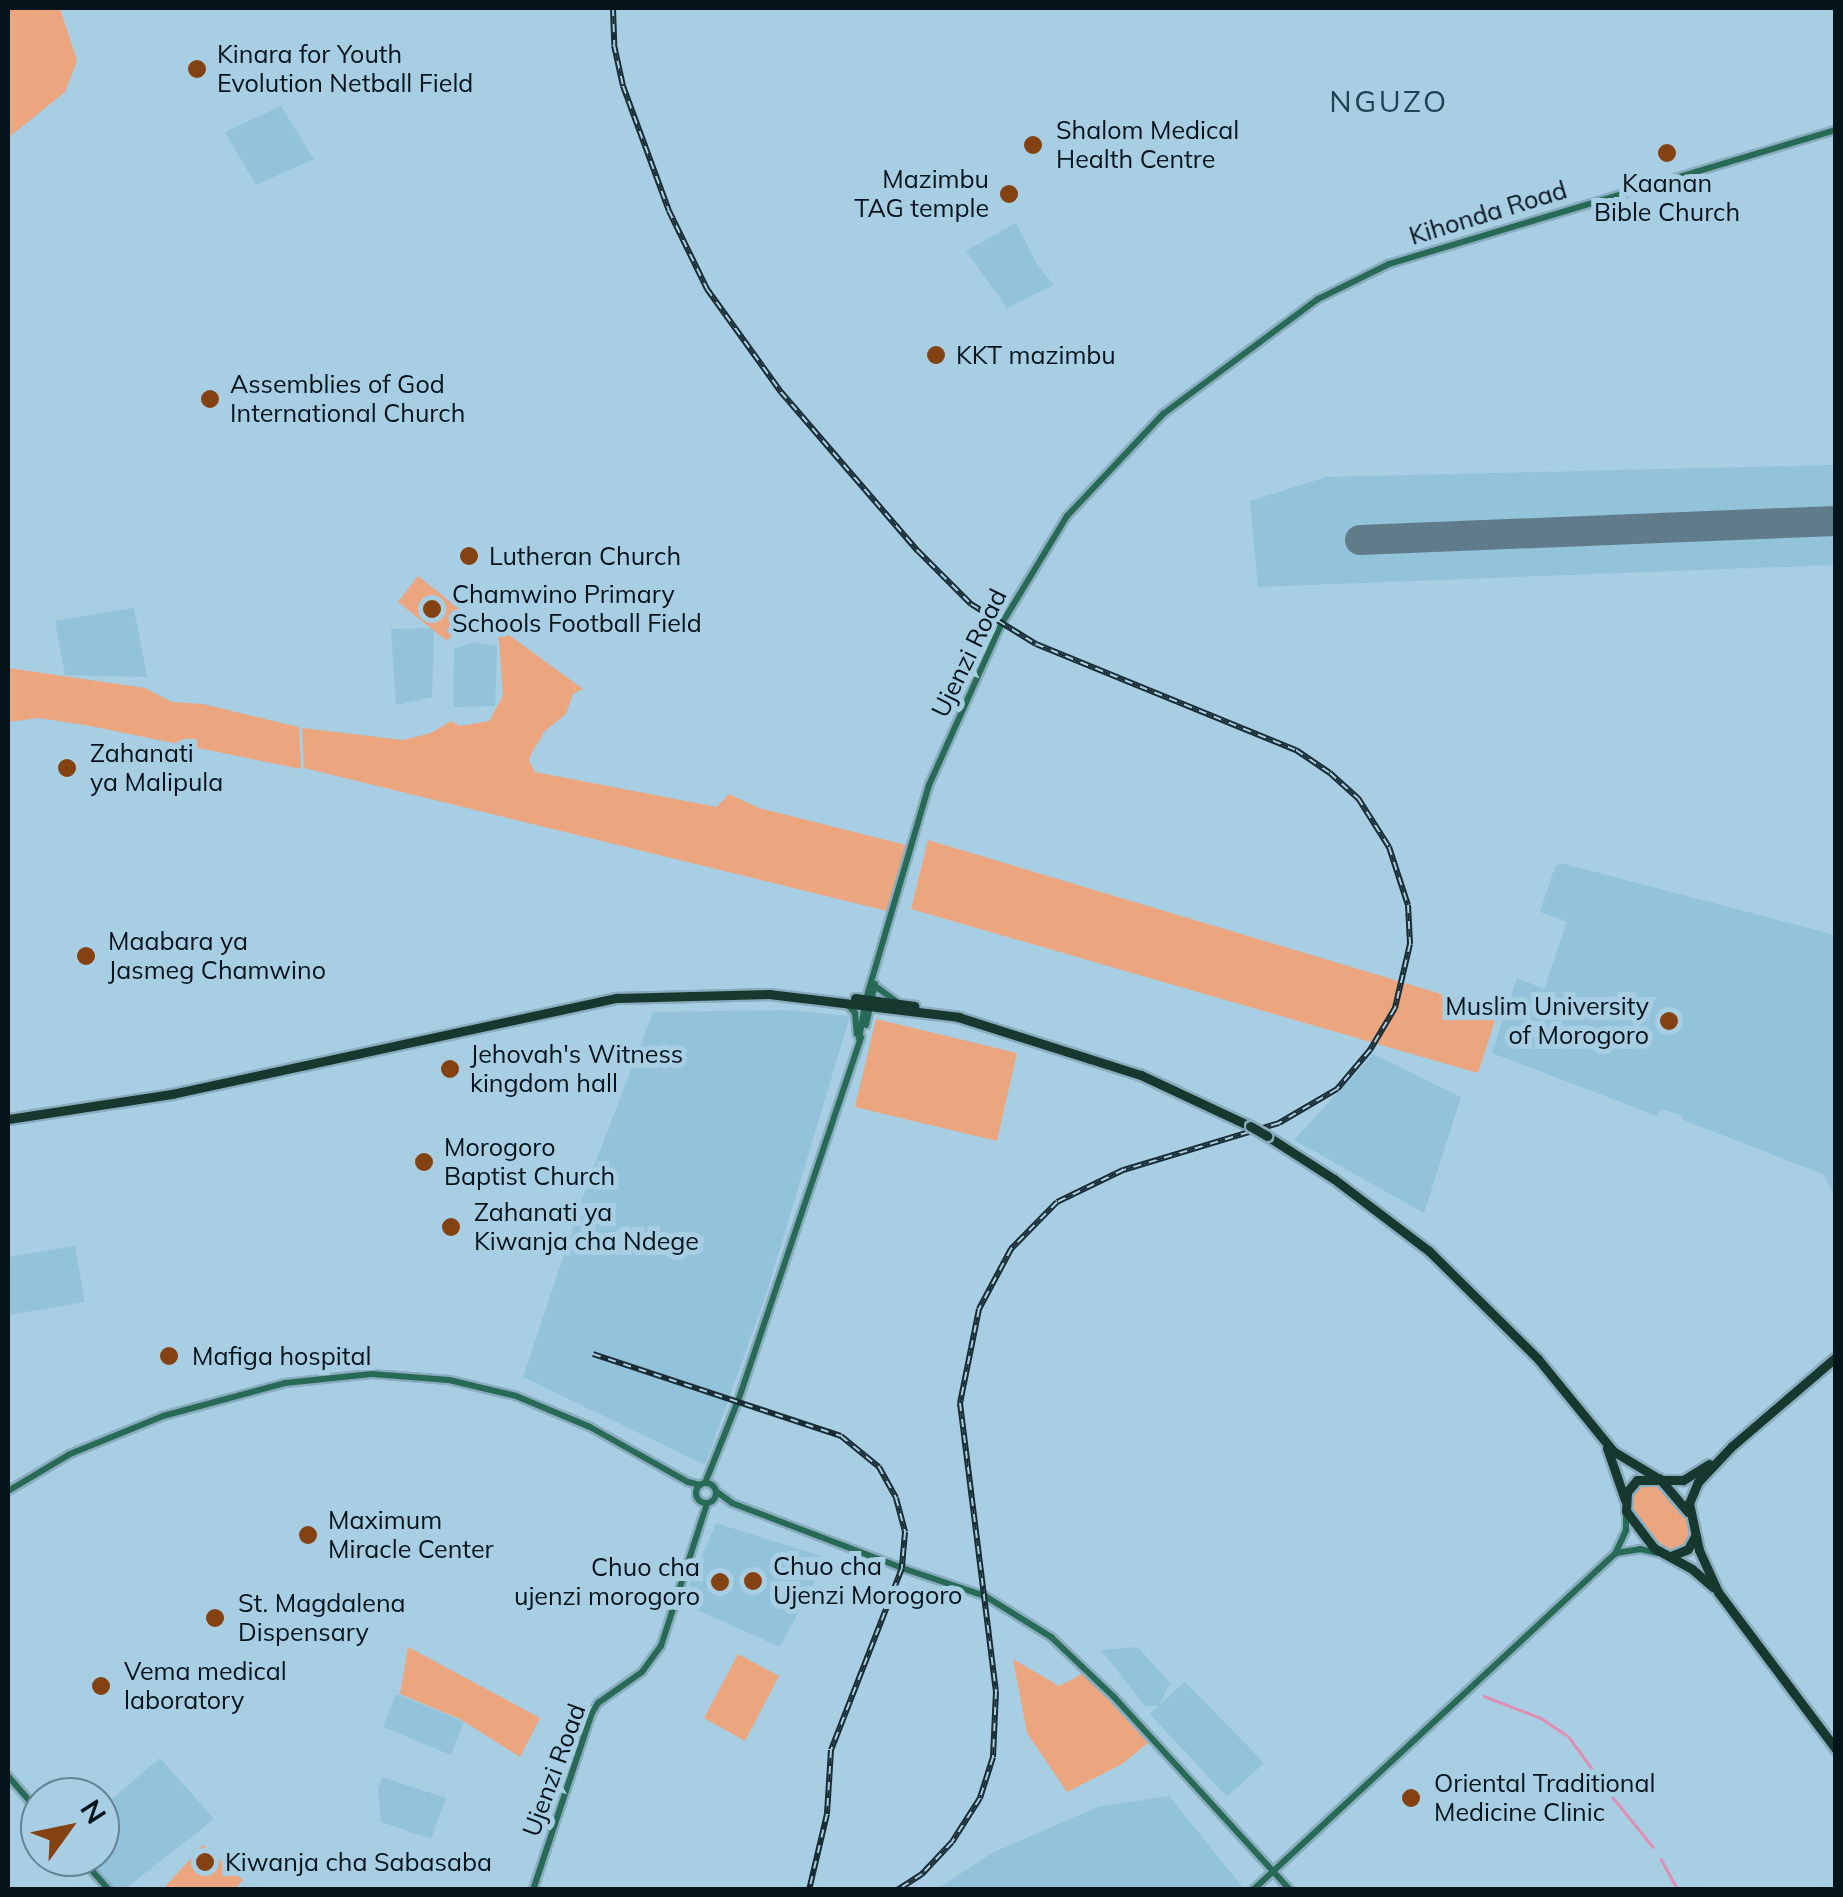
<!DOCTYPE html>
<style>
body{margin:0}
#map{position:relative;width:1843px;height:1897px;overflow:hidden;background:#a7cee3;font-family:Mulish,sans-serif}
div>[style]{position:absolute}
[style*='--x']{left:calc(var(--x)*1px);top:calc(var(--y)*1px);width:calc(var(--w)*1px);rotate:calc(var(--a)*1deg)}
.built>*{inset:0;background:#93c3db}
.green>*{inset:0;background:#eca67f}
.stream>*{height:2.5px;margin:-1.25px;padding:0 1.25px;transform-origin:1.25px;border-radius:1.25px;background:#e18eb5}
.runway>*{height:30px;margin:-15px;padding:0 15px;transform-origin:15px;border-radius:15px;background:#607c8b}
.roads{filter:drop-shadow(2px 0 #8aacbf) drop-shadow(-2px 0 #8aacbf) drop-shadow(0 2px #8aacbf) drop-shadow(0 -2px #8aacbf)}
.secondary>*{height:6px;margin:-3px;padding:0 3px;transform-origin:3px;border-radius:3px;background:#276b57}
.secondary>.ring{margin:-3px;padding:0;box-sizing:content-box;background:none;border:6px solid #276b57;border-radius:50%}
.highway>*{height:9px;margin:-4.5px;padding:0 4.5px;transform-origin:4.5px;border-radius:4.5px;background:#16382e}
.rail>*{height:6px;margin-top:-3px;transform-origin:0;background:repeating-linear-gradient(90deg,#a7cee3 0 8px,#192b33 0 16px);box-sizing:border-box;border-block:2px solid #192b33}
.bridges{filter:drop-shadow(2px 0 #8aacbf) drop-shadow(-2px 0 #8aacbf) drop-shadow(0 2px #8aacbf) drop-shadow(0 -2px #8aacbf)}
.highway-bridge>*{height:9px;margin:-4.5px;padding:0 4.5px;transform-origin:4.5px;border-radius:4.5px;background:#16382e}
.dots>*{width:28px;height:28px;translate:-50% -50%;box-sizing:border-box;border:5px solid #a7cee3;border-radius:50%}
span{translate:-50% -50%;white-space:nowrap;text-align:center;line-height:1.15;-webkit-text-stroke:10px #a7cee3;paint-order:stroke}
.poi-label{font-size:25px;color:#05131a}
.left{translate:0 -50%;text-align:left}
.right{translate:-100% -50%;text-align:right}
.street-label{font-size:25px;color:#05131a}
.quarter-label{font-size:30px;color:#1f4353;letter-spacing:2.5px}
.frame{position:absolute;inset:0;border:10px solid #05131a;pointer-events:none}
.north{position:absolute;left:20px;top:1777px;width:100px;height:100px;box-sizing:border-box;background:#a7cee3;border:2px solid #668393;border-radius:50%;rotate:57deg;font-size:28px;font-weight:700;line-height:40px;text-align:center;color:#05131a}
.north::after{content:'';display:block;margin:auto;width:35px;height:45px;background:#844112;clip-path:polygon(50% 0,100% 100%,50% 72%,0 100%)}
</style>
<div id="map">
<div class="built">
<div style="clip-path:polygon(281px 106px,314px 159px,256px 185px,225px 132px)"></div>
<div style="clip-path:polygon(1016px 223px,1038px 266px,1054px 285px,1007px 308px,966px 251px)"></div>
<div style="clip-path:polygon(1835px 465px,1835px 565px,1258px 587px,1250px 501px,1326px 477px)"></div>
<div style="clip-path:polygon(134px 608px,147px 677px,65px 675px,55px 621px)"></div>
<div style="clip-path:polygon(434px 628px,432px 697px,396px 705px,391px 629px)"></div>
<div style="clip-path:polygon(473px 642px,497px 646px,495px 706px,453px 707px,454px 649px)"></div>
<div style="clip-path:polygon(1561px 863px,1835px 935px,1835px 1197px,1823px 1174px,1683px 1120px,1683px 1116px,1661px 1109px,1657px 1116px,1492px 1053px,1517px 978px,1544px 989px,1567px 922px,1540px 912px,1555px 867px)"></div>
<div style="clip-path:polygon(788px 1010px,850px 1016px,766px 1295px,705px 1465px,523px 1377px,588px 1182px,653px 1012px)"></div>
<div style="clip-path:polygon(1373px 1054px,1461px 1097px,1424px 1213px,1294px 1140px)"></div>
<div style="clip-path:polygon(75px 1246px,85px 1302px,8px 1315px,8px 1257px)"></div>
<div style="clip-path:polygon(716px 1523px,827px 1558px,780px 1647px,682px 1603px)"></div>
<div style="clip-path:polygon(1138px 1647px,1170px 1683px,1159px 1705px,1185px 1682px,1264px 1763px,1227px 1797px,1150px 1714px,1158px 1706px,1145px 1706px,1101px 1650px)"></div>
<div style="clip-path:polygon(396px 1694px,464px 1722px,451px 1755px,383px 1727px)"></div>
<div style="clip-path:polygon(160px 1758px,214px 1819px,125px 1889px,116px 1889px,86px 1857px,100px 1857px,100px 1809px)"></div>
<div style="clip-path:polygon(382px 1777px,446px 1798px,431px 1839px,381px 1822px,378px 1790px)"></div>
<div style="clip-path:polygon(1169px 1796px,1244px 1889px,937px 1889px,992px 1853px,1098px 1807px)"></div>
</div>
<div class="green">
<div style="clip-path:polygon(8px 8px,60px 8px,77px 61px,65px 92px,8px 138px)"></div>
<div style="clip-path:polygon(418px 576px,467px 615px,447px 641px,398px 602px)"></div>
<div style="clip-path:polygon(498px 627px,583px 689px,573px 694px,566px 714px,545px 731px,531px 754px,529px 761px,535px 772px,717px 807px,729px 794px,759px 808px,910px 846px,887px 911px,304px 768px,302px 728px,403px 740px,431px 733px,451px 721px,460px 726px,489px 721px,503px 696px)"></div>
<div style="clip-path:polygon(8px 668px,145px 688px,172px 702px,203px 704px,299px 727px,301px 769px,85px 725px,38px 718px,8px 722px)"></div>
<div style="clip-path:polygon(928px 840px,1498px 1011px,1478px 1073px,911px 909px)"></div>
<div style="clip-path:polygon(876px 1019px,1017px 1053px,997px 1141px,855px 1107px)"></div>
<div style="clip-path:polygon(1640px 1482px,1657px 1482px,1686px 1515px,1692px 1532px,1689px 1544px,1670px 1551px,1646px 1532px,1632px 1507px,1632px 1494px)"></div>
<div style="clip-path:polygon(408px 1647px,540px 1718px,520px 1757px,460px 1719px,400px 1694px)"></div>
<div style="clip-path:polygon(738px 1654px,779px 1676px,745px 1741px,704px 1718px)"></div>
<div style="clip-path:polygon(1013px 1659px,1059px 1686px,1084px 1673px,1148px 1743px,1122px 1764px,1067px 1792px,1027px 1733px)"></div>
<div style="clip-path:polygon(203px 1845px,243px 1880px,235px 1889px,163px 1889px)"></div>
</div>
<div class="stream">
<div style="--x:1484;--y:1696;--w:61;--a:21.1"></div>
<div style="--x:1541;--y:1718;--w:30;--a:34"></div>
<div style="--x:1569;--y:1737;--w:59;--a:53.9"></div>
<div style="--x:1610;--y:1794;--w:68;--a:50.9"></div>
<div style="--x:1661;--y:1859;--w:35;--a:61"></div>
</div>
<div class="runway">
<div style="--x:1360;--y:540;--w:476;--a:-2.3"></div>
</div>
<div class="roads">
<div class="secondary">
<div style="--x:875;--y:986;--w:27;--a:36"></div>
<div style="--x:848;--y:1005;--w:11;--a:49"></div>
<div style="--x:855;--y:1013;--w:21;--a:85"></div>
<div style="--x:866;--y:1025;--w:42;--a:-77.6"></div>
<div style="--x:859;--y:1039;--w:41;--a:-80.1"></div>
<div style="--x:866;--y:999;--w:223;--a:-73.6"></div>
<div style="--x:929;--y:785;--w:175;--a:-65.8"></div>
<div style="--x:1001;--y:625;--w:127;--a:-58.8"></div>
<div style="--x:1067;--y:516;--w:140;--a:-46.7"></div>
<div style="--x:1163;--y:414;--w:193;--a:-36.6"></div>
<div style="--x:1318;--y:299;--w:79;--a:-26.2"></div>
<div style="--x:1389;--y:264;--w:467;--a:-16.7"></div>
<div class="ring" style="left:696px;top:1483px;width:14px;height:14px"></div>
<div style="--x:705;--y:1483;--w:88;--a:-68.1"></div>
<div style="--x:738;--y:1401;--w:384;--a:-71.3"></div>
<div style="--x:8;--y:1491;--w:72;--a:-30.8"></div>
<div style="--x:70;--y:1454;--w:100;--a:-22.2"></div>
<div style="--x:163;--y:1416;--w:126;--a:-15.1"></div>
<div style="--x:285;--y:1383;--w:87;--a:-5.9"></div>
<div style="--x:372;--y:1374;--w:77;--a:4.5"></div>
<div style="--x:449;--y:1380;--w:69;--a:13.4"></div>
<div style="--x:516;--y:1396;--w:80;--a:22.7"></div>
<div style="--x:590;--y:1427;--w:112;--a:29.3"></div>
<div style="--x:688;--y:1482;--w:12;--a:14"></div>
<div style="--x:717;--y:1492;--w:19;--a:36"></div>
<div style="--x:732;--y:1503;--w:182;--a:20.9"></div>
<div style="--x:902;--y:1568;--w:88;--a:18.6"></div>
<div style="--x:985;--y:1596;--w:78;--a:31.8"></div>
<div style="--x:1051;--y:1637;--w:87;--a:43.6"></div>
<div style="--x:1114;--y:1697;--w:261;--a:47.6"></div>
<div style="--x:1616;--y:1553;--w:24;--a:-9"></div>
<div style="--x:1640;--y:1549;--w:18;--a:13"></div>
<div style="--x:8;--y:1776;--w:49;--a:49.1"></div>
<div style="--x:80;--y:1857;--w:44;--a:48.7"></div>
<div style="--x:533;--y:1890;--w:187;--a:-71.6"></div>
<div style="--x:592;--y:1713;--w:12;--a:-59"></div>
<div style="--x:598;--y:1703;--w:54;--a:-35.2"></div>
<div style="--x:642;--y:1672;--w:32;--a:-54"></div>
<div style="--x:661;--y:1646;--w:149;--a:-72.1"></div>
<div style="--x:1253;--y:1890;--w:494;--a:-42.9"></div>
<div style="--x:1615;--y:1554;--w:26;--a:-65"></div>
<div style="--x:1626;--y:1530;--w:18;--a:-90"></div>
</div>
<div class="highway">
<div style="--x:855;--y:998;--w:60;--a:7.7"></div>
<div style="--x:958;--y:1017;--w:192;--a:17.6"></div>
<div style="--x:1141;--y:1075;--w:120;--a:25.1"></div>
<div style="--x:8;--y:1119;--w:166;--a:-8.7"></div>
<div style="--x:172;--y:1094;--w:455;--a:-12.2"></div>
<div style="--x:617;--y:998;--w:152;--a:-1.5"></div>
<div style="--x:769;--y:994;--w:192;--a:6.9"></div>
<div style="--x:1267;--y:1136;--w:80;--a:32.7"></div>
<div style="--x:1334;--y:1179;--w:119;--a:37.2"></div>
<div style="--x:1429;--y:1251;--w:153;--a:44.7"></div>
<div style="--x:1538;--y:1359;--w:119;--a:50.8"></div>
<div style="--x:1613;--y:1451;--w:50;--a:31.2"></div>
<div style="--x:1836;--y:1357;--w:137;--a:139.4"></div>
<div style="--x:1732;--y:1446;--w:50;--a:133.4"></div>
<div style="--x:1698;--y:1482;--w:23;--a:113"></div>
<div style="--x:1689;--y:1503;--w:48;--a:78"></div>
<div style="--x:1699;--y:1550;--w:46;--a:65.7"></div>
<div style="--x:1718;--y:1592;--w:196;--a:53.1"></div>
<div style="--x:1607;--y:1448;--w:55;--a:70.9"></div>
<div style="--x:1709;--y:1464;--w:31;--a:148"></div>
<div style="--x:1683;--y:1480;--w:46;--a:180"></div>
<div style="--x:1637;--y:1480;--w:16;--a:130"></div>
<div style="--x:1627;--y:1492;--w:19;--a:93"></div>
<div style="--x:1626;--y:1511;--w:46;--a:52.9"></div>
<div style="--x:1654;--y:1548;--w:43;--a:28.9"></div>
<div style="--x:1692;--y:1569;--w:28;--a:41"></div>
<div style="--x:1659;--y:1478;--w:45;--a:49.5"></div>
<div style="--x:1671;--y:1556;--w:18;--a:-22"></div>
<div style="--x:1688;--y:1549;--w:15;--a:-62"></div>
</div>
</div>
<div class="rail">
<div style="--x:613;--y:8;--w:37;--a:88"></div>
<div style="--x:614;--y:45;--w:42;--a:77.6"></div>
<div style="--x:623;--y:86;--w:133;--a:69.8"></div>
<div style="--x:669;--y:211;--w:87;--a:64"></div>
<div style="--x:707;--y:289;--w:127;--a:54.3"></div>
<div style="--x:781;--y:392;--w:210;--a:49.3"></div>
<div style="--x:918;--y:551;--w:75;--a:45"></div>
<div style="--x:971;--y:604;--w:76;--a:31.6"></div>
<div style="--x:1036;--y:644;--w:281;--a:22.2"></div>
<div style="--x:1296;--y:750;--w:41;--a:34.1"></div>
<div style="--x:1330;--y:773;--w:38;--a:42"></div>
<div style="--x:1358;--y:798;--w:58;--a:57.7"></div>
<div style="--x:1389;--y:847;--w:61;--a:71.9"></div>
<div style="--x:1408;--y:905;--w:39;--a:87"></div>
<div style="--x:1410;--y:944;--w:66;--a:103.2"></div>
<div style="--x:1395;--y:1008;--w:49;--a:120.8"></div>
<div style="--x:1370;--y:1050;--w:51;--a:130.2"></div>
<div style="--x:1337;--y:1089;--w:67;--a:149.6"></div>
<div style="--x:1279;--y:1123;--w:163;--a:163.2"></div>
<div style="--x:1123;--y:1170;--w:73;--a:154.1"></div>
<div style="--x:1057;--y:1202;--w:66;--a:134.4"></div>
<div style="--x:1011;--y:1249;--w:68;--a:118.1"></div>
<div style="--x:979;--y:1309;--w:96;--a:101.4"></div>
<div style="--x:960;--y:1403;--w:290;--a:82.9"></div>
<div style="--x:996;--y:1691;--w:66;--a:92.6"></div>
<div style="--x:993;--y:1757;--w:43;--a:107.6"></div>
<div style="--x:980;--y:1798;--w:52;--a:122.5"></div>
<div style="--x:952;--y:1842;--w:44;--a:133.2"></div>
<div style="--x:922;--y:1874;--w:30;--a:147"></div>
<div style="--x:593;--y:1354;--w:261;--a:18.3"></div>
<div style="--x:841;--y:1436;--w:49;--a:39.2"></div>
<div style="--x:879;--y:1467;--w:35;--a:61"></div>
<div style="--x:896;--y:1498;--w:35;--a:75"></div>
<div style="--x:905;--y:1532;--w:36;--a:95"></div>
<div style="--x:902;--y:1568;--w:195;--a:111.3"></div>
<div style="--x:831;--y:1750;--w:64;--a:93.6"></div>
<div style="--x:827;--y:1814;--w:78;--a:103.3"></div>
</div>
<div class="bridges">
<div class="highway-bridge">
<div style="--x:1250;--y:1126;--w:20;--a:30"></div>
</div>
</div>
<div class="dots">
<div style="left:197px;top:69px;background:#844112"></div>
<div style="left:1033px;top:145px;background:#844112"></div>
<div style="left:1667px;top:153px;background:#844112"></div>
<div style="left:1009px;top:194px;background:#844112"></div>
<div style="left:936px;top:355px;background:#844112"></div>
<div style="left:210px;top:399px;background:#844112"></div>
<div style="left:469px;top:556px;background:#844112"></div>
<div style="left:432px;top:609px;background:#844112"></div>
<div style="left:67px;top:768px;background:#844112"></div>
<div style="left:86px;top:956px;background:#844112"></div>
<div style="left:1669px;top:1021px;background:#844112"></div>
<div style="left:450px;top:1069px;background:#844112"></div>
<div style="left:424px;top:1162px;background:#844112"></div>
<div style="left:451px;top:1227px;background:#844112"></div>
<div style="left:169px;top:1356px;background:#844112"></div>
<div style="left:308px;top:1535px;background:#844112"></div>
<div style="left:753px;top:1581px;background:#844112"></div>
<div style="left:720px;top:1582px;background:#844112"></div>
<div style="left:215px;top:1618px;background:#844112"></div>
<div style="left:101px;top:1686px;background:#844112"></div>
<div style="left:1411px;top:1798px;background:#844112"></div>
<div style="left:205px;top:1862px;background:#844112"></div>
</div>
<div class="poi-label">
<span class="left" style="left:217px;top:69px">Kinara for Youth<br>Evolution Netball Field</span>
<span class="left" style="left:1056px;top:145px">Shalom Medical<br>Health Centre</span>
<span class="right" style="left:989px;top:194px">Mazimbu<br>TAG temple</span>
<span style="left:1667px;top:198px">Kaanan<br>Bible Church</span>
<span class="left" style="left:956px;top:355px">KKT mazimbu</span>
<span class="left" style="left:230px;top:399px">Assemblies of God<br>International Church</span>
<span class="left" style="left:489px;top:556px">Lutheran Church</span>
<span class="left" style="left:452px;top:609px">Chamwino Primary<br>Schools Football Field</span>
<span class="left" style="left:90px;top:768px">Zahanati<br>ya Malipula</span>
<span class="left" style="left:108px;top:956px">Maabara ya<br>Jasmeg Chamwino</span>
<span class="right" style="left:1649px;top:1021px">Muslim University<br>of Morogoro</span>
<span class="left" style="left:470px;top:1069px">Jehovah's Witness<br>kingdom hall</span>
<span class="left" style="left:444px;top:1162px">Morogoro<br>Baptist Church</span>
<span class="left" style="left:474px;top:1227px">Zahanati ya<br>Kiwanja cha Ndege</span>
<span class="left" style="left:192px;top:1356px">Mafiga hospital</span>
<span class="left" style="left:328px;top:1535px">Maximum<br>Miracle Center</span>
<span class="left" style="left:773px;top:1581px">Chuo cha<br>Ujenzi Morogoro</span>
<span class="right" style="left:700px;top:1582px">Chuo cha<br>ujenzi morogoro</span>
<span class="left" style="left:238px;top:1618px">St. Magdalena<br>Dispensary</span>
<span class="left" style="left:124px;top:1686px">Vema medical<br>laboratory</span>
<span class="left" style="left:1434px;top:1798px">Oriental Traditional<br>Medicine Clinic</span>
<span class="left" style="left:225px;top:1862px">Kiwanja cha Sabasaba</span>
</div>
<div class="street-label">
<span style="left:1488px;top:213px;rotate:-17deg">Kihonda Road</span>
<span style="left:969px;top:653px;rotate:-64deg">Ujenzi Road</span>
<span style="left:554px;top:1770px;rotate:-70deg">Ujenzi Road</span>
</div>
<div class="quarter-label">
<span style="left:1389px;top:101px">NGUZO</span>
</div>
<div class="frame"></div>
<div class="north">N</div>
</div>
